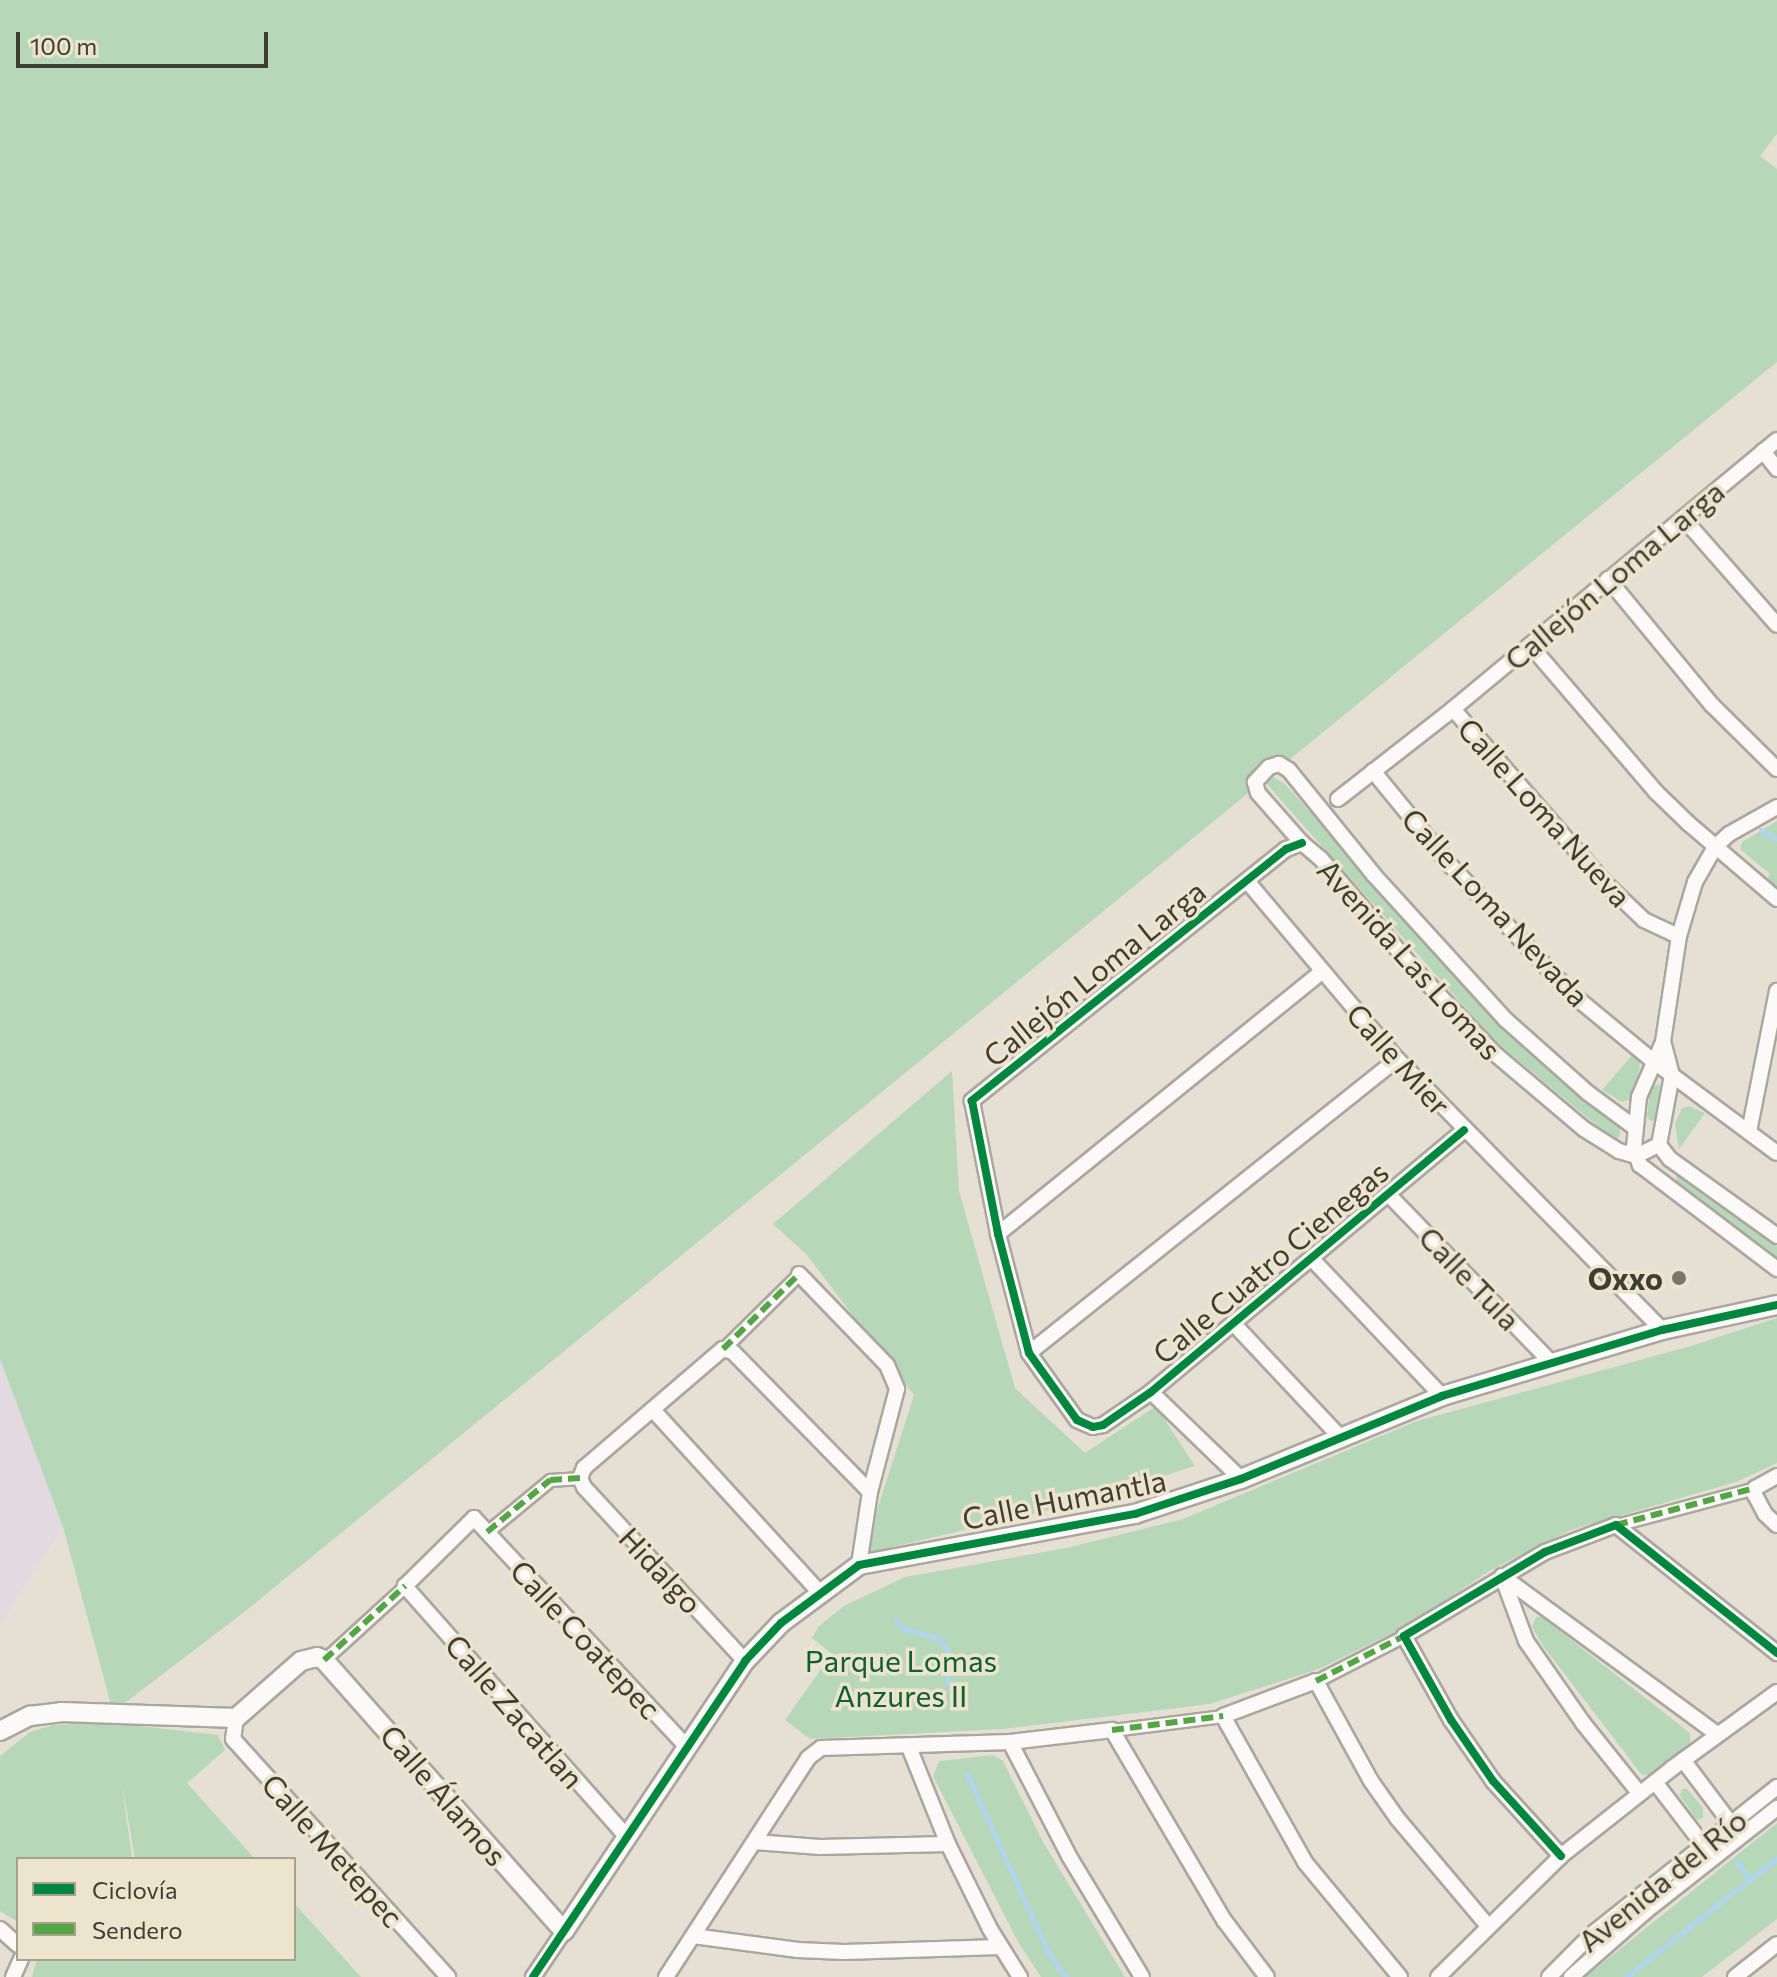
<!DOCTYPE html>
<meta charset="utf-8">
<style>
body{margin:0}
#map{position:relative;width:1777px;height:1977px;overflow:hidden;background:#e6e0d4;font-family:Commissioner,sans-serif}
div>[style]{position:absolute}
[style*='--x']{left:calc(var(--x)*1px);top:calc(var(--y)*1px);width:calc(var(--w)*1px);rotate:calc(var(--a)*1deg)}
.education>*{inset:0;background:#e3dae1}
.green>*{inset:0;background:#b6d8b9}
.stream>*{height:5px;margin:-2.5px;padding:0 2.5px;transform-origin:2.5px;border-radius:2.5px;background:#afd6ed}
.roads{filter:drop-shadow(2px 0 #aca79e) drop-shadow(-2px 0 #aca79e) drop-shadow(0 2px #aca79e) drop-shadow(0 -2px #aca79e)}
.pedestrian>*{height:11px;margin:-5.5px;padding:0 5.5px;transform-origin:5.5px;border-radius:5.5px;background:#fbfaf9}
.minor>*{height:14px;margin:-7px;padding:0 7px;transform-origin:7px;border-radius:7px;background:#fbfaf9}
.tertiary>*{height:18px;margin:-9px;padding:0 9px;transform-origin:9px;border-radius:9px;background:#fbfaf9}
.quiet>*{height:6px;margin-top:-3px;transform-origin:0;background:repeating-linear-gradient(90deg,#54a644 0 12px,transparent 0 18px)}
.cycleway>*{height:8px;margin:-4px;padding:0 4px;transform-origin:4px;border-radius:4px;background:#00873e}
.dots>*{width:22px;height:22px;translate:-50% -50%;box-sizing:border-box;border:4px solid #ede4cd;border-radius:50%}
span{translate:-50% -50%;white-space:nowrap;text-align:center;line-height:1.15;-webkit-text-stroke:7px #ede4cd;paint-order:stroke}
.street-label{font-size:30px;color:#403d33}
.poi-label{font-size:30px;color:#403d33;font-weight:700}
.right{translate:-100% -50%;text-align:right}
.park-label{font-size:30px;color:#0e6133}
.legend{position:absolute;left:16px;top:1857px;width:280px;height:104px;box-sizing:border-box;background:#ede4cd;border:2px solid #a8a18f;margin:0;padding:10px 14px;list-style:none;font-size:24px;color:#403d33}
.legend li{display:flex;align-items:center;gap:16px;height:40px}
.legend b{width:40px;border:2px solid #a8a18f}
.scale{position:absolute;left:16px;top:32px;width:252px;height:36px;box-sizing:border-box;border:4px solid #403d33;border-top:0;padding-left:10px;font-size:24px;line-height:28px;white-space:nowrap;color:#403d33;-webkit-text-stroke:6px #ede4cd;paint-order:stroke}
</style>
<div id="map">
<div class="education">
<div style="clip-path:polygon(0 1359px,63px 1527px,0 1625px)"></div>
</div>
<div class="green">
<div style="clip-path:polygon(0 0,1777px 0,1777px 134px,1760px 156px,1777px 169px,1777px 362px,243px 1613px,113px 1712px,63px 1527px,0 1359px)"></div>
<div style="clip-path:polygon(1273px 777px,1285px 784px,1505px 1030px,1620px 1129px,1620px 1136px,1617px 1139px,1607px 1134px,1494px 1040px,1279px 798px,1267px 784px)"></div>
<div style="clip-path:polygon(1777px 821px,1777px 887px,1767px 879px,1770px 874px,1740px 849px,1742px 842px)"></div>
<div style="clip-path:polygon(1633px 1054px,1640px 1061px,1639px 1072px,1631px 1099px,1622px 1102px,1602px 1090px)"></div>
<div style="clip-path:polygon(952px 1071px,959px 1191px,1015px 1388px,1085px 1453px,1156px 1406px,1195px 1466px,1083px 1502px,863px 1554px,914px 1395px,806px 1254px,773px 1224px)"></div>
<div style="clip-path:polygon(1659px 1084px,1663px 1091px,1659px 1118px,1652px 1121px,1647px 1118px,1650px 1088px)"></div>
<div style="clip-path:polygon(1689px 1106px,1705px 1113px,1679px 1149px,1675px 1124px,1682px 1108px)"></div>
<div style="clip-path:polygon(1677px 1175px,1777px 1246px,1777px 1262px,1676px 1184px)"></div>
<div style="clip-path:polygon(1777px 1318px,1777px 1463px,1736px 1482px,1571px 1530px,1491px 1570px,1403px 1628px,1319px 1669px,1210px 1704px,1003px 1729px,810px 1739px,785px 1720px,832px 1654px,812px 1638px,819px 1626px,844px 1606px,905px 1577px,1066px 1548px,1183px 1519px,1417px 1421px,1691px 1346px)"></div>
<div style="clip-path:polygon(1536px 1617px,1542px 1617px,1690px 1733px,1690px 1743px,1651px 1775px,1642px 1775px,1543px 1646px,1532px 1627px)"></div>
<div style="clip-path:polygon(114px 1723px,218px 1735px,225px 1750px,187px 1783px,255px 1859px,135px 1859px,122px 1783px,132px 1859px,18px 1859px,18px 1922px,0 1911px,0 1756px,30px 1732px,53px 1725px)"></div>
<div style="clip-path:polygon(993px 1755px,1003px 1761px,1043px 1842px,1125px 1977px,1041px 1977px,1018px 1942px,933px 1776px,939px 1761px)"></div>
<div style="clip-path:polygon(1682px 1789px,1687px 1789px,1703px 1808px,1703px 1818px,1697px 1820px,1680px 1796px)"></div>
<div style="clip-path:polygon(1777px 1823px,1777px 1919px,1702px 1977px,1585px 1977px)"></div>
<div style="clip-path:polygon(294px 1903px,361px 1977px,32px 1977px,37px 1959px,294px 1959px)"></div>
</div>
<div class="stream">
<div style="--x:1761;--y:830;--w:18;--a:29"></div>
<div style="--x:896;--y:1619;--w:11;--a:52"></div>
<div style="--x:903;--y:1628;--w:38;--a:17"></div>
<div style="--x:939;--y:1639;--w:14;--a:54"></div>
<div style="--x:947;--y:1650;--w:34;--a:88"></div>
<div style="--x:967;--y:1774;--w:198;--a:65.5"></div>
<div style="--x:1049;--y:1954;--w:29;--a:54"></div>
<div style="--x:1737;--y:1861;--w:22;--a:56"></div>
<div style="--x:1626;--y:1977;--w:192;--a:-38.2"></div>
</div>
<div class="roads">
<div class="pedestrian">
<div style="--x:723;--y:1349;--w:107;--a:-44.6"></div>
<div style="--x:1616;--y:1525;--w:144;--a:-14.9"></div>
<div style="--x:487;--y:1532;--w:82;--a:-39.5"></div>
<div style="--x:550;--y:1480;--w:30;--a:-4"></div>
<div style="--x:324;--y:1660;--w:110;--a:-42.4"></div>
<div style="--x:1316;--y:1681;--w:99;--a:-27.1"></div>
<div style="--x:1112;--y:1730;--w:112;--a:-7.2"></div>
</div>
<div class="minor">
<div style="--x:1763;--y:451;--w:23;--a:52"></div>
<div style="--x:1683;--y:518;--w:142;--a:48.7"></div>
<div style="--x:1608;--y:579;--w:163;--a:50.5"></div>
<div style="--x:1712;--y:705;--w:91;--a:44.6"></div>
<div style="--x:1530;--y:645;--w:194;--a:49.4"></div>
<div style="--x:1656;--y:792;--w:45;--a:44.1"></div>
<div style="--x:1688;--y:823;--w:117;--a:40.5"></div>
<div style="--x:1453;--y:709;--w:227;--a:48.9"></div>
<div style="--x:1602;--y:880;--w:58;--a:43.6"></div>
<div style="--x:1644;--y:920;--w:38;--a:25"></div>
<div style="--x:1373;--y:771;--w:122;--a:50.7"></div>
<div style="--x:1450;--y:865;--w:179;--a:46.6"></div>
<div style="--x:1573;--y:995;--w:104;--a:39.5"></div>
<div style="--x:1653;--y:1061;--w:154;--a:36.6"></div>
<div style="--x:1338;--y:799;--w:146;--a:-38"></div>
<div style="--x:1453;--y:709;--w:421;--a:-39.7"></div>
<div style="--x:1777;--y:807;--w:55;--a:150.6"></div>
<div style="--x:1729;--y:834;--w:19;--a:137"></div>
<div style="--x:1715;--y:847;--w:40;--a:119.7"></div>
<div style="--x:1695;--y:882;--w:56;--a:106.5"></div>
<div style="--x:1679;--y:936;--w:107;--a:98.6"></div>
<div style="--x:1663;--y:1042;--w:60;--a:113.6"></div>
<div style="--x:1639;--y:1097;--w:50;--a:95.7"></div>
<div style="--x:1634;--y:1147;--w:19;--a:72"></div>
<div style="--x:1640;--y:1165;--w:172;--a:37.2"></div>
<div style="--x:1302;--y:843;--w:17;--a:159"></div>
<div style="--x:1286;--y:849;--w:403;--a:141.3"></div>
<div style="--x:972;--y:1101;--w:136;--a:78.9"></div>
<div style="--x:998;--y:1234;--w:123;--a:75.4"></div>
<div style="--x:1029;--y:1353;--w:82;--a:54.4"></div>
<div style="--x:1077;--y:1420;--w:17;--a:24"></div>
<div style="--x:1093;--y:1427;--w:10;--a:-11"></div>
<div style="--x:1103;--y:1425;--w:58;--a:-34.5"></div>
<div style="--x:1151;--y:1392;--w:408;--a:-39.9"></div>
<div style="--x:1247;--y:881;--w:233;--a:49.9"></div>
<div style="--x:1397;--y:1059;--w:379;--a:45.6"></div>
<div style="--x:1634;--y:1127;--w:57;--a:-143.5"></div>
<div style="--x:1588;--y:1093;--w:111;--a:-138.3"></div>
<div style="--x:1505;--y:1019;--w:195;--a:-132.3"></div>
<div style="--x:1374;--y:875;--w:135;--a:-129"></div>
<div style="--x:1289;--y:770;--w:12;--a:-149"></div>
<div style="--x:1279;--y:764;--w:10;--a:163"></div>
<div style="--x:1269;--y:767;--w:21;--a:133"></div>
<div style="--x:1255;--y:782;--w:11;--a:75"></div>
<div style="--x:1258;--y:793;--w:67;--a:48.7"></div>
<div style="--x:1302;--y:843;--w:25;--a:40"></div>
<div style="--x:1321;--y:859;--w:144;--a:49.8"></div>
<div style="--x:1414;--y:969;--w:116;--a:46.4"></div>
<div style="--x:1494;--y:1053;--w:118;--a:40.2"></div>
<div style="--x:1584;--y:1129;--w:41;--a:32.2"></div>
<div style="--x:1619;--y:1151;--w:18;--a:16"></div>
<div style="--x:1636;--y:1156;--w:25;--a:-26"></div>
<div style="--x:1749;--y:1132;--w:144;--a:-78.8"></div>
<div style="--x:1659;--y:1145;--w:18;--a:52"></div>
<div style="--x:1670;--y:1159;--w:132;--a:35.7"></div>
<div style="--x:1659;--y:1145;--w:71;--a:-79.5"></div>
<div style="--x:1672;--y:1075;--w:34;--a:-105"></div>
<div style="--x:1388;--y:1194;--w:234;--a:45.9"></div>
<div style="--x:998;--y:1234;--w:416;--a:-39"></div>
<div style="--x:1311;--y:1258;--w:190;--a:46.5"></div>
<div style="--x:799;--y:1274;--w:127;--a:46"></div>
<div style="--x:887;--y:1365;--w:26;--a:67"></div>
<div style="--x:897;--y:1389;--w:106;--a:104.7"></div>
<div style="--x:870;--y:1492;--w:74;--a:98.6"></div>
<div style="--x:1233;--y:1323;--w:155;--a:46.8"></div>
<div style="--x:1029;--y:1353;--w:471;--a:-38.6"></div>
<div style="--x:1151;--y:1392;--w:125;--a:44"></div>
<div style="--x:654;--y:1411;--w:245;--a:47.6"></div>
<div style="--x:1777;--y:1476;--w:25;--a:151"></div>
<div style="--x:1755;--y:1488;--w:7;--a:90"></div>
<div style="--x:1755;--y:1495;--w:21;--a:62"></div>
<div style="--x:1765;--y:1514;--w:16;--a:43"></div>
<div style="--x:1502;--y:1576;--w:267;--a:36.3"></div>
<div style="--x:1502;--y:1576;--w:69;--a:69.7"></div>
<div style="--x:1526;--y:1641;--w:100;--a:55.2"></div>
<div style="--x:1583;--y:1723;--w:90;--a:51.3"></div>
<div style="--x:745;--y:1661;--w:237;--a:-132.8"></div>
<div style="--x:584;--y:1487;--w:10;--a:-114"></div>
<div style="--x:580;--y:1478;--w:11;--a:-68"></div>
<div style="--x:584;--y:1468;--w:183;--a:-40.6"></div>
<div style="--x:723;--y:1349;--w:10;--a:17"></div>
<div style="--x:733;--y:1352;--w:196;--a:45.6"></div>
<div style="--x:236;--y:1718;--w:21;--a:98"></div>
<div style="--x:233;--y:1739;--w:321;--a:47.9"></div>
<div style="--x:1010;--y:1742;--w:128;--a:62.6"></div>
<div style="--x:1069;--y:1856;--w:141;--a:58.9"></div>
<div style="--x:909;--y:1747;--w:105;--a:68.1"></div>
<div style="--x:948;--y:1844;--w:95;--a:63.7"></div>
<div style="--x:990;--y:1929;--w:57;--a:58"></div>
<div style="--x:1683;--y:1760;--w:86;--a:53"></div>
<div style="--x:1655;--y:1782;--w:87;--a:52.5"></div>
<div style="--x:626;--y:1836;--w:334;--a:-131.5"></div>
<div style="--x:405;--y:1586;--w:97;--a:-44.6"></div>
<div style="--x:474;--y:1518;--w:311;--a:47.1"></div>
<div style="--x:755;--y:1842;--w:65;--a:4.4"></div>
<div style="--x:820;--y:1847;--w:128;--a:-1.3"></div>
<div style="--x:1561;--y:1856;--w:101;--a:-132.2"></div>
<div style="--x:1493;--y:1781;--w:74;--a:-124.5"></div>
<div style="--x:1451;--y:1720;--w:96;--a:-119.2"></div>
<div style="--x:1404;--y:1636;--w:164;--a:-30.8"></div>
<div style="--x:1545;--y:1552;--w:76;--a:-20.8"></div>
<div style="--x:1616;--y:1525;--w:206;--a:38.5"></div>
<div style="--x:0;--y:1929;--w:24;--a:42"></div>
<div style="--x:693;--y:1936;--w:106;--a:7.6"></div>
<div style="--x:798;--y:1950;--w:46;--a:2.5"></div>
<div style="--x:844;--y:1952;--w:156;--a:-1.8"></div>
<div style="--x:13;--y:1977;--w:20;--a:-66"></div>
<div style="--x:533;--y:1977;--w:55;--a:-56"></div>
<div style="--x:666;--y:1977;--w:261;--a:-57"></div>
<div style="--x:808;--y:1758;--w:16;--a:-38"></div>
<div style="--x:821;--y:1748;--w:189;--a:-1.8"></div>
<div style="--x:1010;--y:1742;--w:103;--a:-6.7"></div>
<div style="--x:1112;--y:1730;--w:221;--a:59.5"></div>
<div style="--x:1224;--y:1920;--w:71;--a:53"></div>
<div style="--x:1400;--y:1977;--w:149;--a:-129.6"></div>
<div style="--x:1305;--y:1862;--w:167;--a:-119.3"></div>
<div style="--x:1223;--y:1716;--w:99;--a:-20.6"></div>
<div style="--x:1316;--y:1681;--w:114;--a:61.2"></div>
<div style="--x:1371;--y:1781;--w:45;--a:54.9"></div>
<div style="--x:1397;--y:1818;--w:140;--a:49.9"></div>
<div style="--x:1438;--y:1977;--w:173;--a:-44.5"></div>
<div style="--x:1561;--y:1856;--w:140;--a:-38.3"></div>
<div style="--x:1671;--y:1769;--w:131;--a:-36"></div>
<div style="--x:1549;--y:1977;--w:59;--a:-45"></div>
<div style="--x:1591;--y:1935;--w:238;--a:-38.5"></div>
<div style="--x:1571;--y:1977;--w:100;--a:-41.3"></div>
<div style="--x:1646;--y:1911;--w:167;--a:-38.2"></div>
<div style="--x:1735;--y:1977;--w:53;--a:-38.2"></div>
</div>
<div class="tertiary">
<div style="--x:0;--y:1731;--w:34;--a:-27"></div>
<div style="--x:30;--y:1716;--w:31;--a:-7"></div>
<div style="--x:61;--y:1712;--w:175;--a:2"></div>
<div style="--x:236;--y:1718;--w:86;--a:-41.2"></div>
<div style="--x:301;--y:1661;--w:16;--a:-14"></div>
<div style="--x:317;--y:1657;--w:8;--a:23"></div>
<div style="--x:324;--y:1660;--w:362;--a:48.5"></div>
<div style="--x:564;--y:1931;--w:325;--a:-56.2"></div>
<div style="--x:745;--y:1661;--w:52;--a:-46.5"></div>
<div style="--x:781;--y:1623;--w:97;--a:-36.6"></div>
<div style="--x:859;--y:1565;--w:281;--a:-10.5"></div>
<div style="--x:1135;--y:1514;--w:112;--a:-18.3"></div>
<div style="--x:1241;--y:1479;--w:217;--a:-22.4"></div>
<div style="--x:1442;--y:1396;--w:230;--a:-16.7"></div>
<div style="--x:1662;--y:1330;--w:118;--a:-12.3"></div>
</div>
</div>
<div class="quiet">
<div style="--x:723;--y:1349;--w:107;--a:-44.6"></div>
<div style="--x:1616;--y:1525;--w:144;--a:-14.9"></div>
<div style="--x:487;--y:1532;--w:82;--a:-39.5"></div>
<div style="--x:550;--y:1480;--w:30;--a:-4"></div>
<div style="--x:324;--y:1660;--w:110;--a:-42.4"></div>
<div style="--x:1316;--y:1681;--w:99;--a:-27.1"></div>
<div style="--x:1112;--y:1730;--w:112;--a:-7.2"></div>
</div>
<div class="cycleway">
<div style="--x:1302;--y:843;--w:17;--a:159"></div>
<div style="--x:1286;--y:849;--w:403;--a:141.3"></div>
<div style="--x:972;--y:1101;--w:136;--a:78.9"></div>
<div style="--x:998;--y:1234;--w:123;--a:75.4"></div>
<div style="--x:1029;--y:1353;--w:82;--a:54.4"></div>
<div style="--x:1077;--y:1420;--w:17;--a:24"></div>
<div style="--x:1093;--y:1427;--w:10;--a:-11"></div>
<div style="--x:1103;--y:1425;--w:58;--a:-34.5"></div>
<div style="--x:1151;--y:1392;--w:408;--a:-39.9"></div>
<div style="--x:1561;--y:1856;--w:101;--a:-132.2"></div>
<div style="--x:1493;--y:1781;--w:74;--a:-124.5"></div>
<div style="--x:1451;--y:1720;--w:96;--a:-119.2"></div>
<div style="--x:1404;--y:1636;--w:164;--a:-30.8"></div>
<div style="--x:1545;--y:1552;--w:76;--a:-20.8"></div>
<div style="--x:1616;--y:1525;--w:206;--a:38.5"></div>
<div style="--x:533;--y:1977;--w:381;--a:-56.1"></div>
<div style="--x:745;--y:1661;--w:52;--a:-46.5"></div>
<div style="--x:781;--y:1623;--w:97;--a:-36.6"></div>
<div style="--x:859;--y:1565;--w:281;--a:-10.5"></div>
<div style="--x:1135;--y:1514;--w:112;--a:-18.3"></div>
<div style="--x:1241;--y:1479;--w:217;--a:-22.4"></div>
<div style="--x:1442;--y:1396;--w:230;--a:-16.7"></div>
<div style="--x:1662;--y:1330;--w:118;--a:-12.3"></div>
</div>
<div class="dots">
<div style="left:1679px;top:1278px;background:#7a766b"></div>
</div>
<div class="street-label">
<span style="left:1614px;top:575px;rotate:-40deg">Callejón Loma Larga</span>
<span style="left:1545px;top:812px;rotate:48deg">Calle Loma Nueva</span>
<span style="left:1496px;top:907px;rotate:47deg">Calle Loma Nevada</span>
<span style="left:1410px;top:959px;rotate:48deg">Avenida Las Lomas</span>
<span style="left:1094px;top:973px;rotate:-39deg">Callejón Loma Larga</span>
<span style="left:1399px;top:1059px;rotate:48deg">Calle Mier</span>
<span style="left:1270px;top:1262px;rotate:-40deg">Calle Cuatro Cienegas</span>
<span style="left:1470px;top:1278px;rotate:46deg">Calle Tula</span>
<span style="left:1064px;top:1499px;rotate:-11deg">Calle Humantla</span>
<span style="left:661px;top:1570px;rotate:47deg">Hidalgo</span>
<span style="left:586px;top:1639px;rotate:47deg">Calle Coatepec</span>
<span style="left:515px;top:1711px;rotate:49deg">Calle Zacatlan</span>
<span style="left:444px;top:1795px;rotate:49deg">Calle Álamos</span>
<span style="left:333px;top:1850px;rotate:48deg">Calle Metepec</span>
<span style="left:1662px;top:1880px;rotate:-39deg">Avenida del Río</span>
</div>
<div class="poi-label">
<span class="right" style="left:1663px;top:1278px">Oxxo</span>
</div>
<div class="park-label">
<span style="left:901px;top:1677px">Parque Lomas<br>Anzures II</span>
</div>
<ul class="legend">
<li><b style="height:10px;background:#00873e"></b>Ciclovía</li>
<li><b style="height:10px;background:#54a644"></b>Sendero</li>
</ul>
<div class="scale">100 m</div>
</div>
